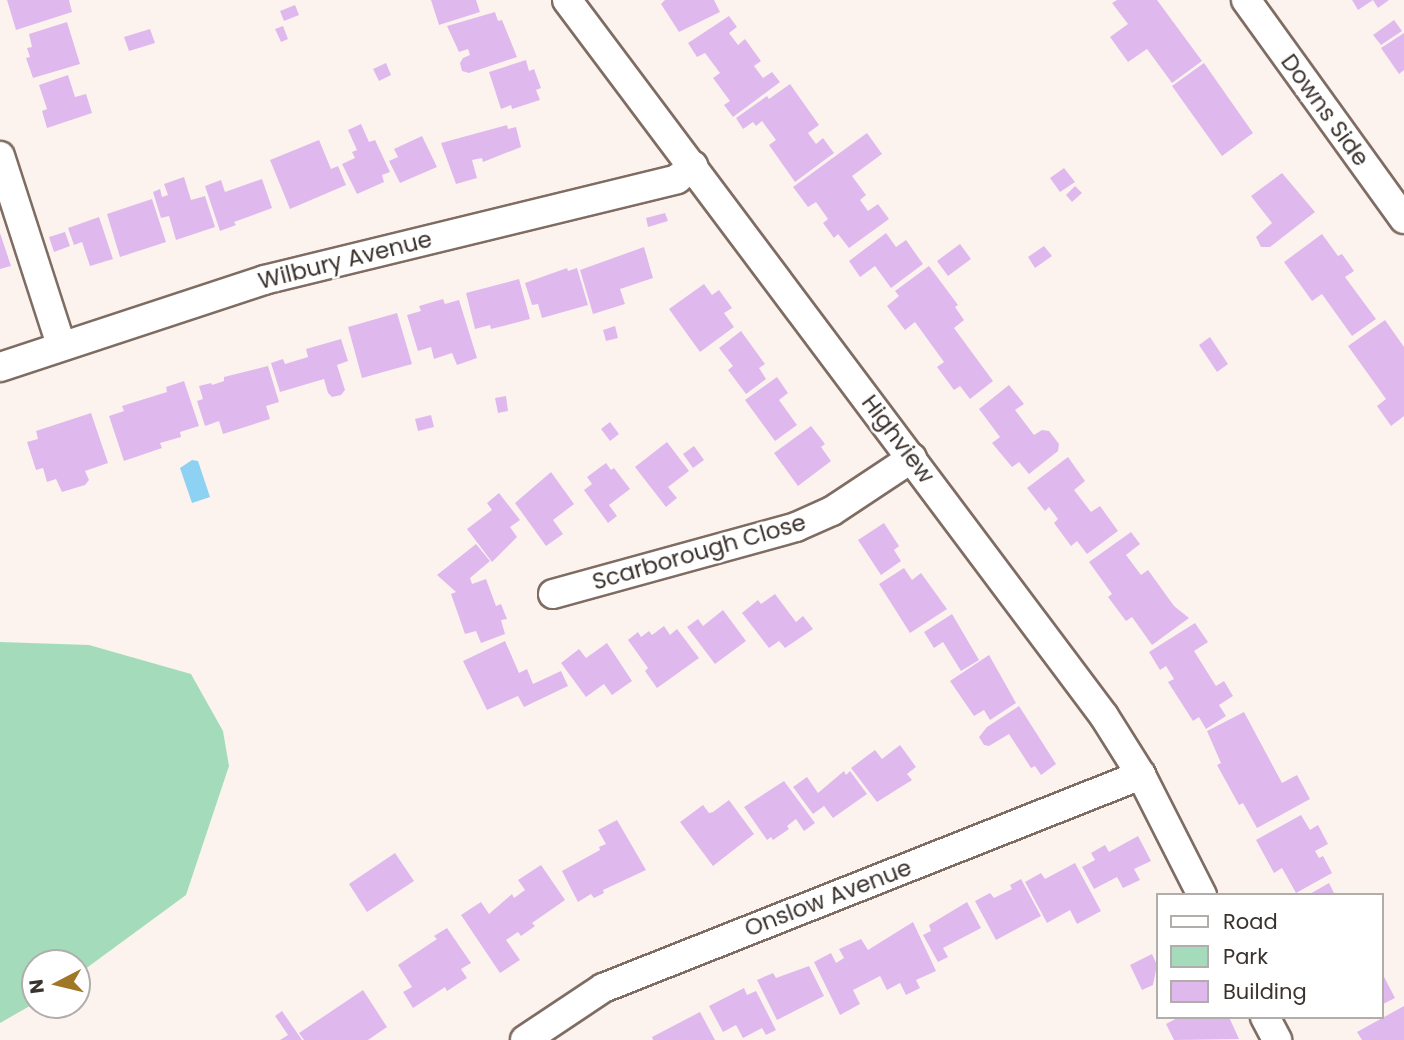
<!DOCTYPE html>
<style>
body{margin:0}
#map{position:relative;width:1404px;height:1040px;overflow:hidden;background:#fcf3ee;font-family:Poppins,sans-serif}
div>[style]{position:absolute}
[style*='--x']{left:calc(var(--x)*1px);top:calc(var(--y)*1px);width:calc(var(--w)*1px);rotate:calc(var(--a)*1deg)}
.green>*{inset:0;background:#a4dcbb}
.water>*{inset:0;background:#8ed2f3}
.building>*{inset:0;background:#dfb9ee}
.roads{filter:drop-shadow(2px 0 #7f6c62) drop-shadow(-2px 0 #7f6c62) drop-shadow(0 2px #7f6c62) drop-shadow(0 -2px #7f6c62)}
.minor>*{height:28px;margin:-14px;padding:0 14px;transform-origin:14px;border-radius:14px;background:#fff}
span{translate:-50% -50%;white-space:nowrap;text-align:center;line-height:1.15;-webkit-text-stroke:5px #fff;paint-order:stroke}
.street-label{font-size:23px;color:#3b332e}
.legend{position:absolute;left:1156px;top:893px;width:228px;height:126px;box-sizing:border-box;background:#fff;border:2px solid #b1adab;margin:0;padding:9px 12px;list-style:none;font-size:21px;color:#3b332e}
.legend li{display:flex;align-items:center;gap:14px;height:35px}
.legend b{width:35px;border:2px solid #b1adab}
.north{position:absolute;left:21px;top:949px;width:70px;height:70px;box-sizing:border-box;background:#fff;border:2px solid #b1adab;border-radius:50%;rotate:263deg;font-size:19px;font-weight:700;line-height:28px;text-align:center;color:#3b332e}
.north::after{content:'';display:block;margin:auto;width:24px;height:32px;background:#a07725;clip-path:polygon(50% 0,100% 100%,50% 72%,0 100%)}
</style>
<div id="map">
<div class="green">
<div style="clip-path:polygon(0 642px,89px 645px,191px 674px,223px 731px,229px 766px,186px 895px,77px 975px,77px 963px,35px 963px,35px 1003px,0 1023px)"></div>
</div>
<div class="water">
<div style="clip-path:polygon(192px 460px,198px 461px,210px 497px,192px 503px,180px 468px)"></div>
</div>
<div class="building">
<div style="clip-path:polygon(7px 0,69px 0,72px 12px,16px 30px)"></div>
<div style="clip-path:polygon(431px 0,476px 0,480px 12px,439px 25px)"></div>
<div style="clip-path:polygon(665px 0,714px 0,720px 12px,679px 32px,661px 4px)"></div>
<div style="clip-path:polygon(1117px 0,1157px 0,1202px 61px,1172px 83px,1147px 49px,1128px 62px,1110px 37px,1128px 24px,1112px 3px)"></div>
<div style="clip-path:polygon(1352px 0,1389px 0,1378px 8px,1373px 0,1358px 10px)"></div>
<div style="clip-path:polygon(295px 5px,299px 15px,284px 21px,280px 11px)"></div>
<div style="clip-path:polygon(495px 12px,498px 21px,502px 20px,517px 57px,469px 73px,462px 71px,460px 63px,463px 58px,470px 55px,468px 49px,459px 52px,447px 26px)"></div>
<div style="clip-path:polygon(729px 16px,737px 27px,729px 33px,738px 45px,745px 39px,761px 61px,754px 66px,763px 78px,772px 72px,780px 82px,733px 117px,724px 105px,730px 101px,713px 78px,720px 73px,705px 53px,697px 57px,688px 43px)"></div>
<div style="clip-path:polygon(1394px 20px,1402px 31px,1381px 45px,1373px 35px)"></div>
<div style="clip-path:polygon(67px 22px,80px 64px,33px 78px,26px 58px,30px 57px,27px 48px,32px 47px,29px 34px)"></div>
<div style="clip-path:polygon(283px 26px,288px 39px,281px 42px,275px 29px)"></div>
<div style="clip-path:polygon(150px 29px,155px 43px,129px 51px,124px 37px)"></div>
<div style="clip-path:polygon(1404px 33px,1404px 70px,1399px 74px,1381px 48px)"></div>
<div style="clip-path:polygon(526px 60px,529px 71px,534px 69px,541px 88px,536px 90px,540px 100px,512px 109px,511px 105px,501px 109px,489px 72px)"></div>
<div style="clip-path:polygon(386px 63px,391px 75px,379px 81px,373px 69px)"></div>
<div style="clip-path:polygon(1204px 63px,1253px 133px,1222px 156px,1172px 86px)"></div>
<div style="clip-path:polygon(68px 75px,75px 97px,86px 94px,92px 113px,47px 128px,42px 111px,47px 109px,39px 85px)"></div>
<div style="clip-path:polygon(790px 84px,819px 125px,808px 133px,816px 144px,823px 138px,834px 153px,795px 182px,769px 145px,776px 140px,762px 121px,756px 126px,753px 122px,743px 129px,736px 118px,767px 96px,769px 99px)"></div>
<div style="clip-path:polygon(361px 124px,369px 142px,375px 140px,390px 172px,382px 175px,384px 182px,357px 194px,342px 164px,355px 158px,352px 152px,357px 150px,348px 130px)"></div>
<div style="clip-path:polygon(507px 125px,508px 129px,516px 127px,521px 147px,483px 162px,482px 158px,472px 160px,477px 178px,456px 184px,441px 143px)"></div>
<div style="clip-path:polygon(867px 133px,882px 154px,852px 176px,866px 195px,860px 200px,868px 211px,878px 204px,889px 219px,849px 248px,838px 234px,834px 238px,823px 223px,828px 219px,816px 202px,808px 207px,793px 187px)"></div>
<div style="clip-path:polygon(422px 136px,437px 167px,400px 183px,389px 161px,398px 157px,394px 149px)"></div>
<div style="clip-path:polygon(319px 140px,331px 169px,338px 166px,346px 185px,290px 209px,270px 160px)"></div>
<div style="clip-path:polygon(1064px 168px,1075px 182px,1060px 192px,1050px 178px)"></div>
<div style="clip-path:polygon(1282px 173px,1315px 212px,1270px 247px,1261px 247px,1256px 237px,1272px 223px,1251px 196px)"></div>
<div style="clip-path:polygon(184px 177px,191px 200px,205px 196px,215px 227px,176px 240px,169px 216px,161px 218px,153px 192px,160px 189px,162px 197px,168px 195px,164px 184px)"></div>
<div style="clip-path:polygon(262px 179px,272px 208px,234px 222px,236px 225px,220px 231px,205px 186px,221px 180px,225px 192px)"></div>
<div style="clip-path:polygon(1075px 186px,1082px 193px,1072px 202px,1066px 195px)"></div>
<div style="clip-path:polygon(152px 199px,166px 242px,120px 257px,107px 214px)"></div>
<div style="clip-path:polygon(665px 213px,668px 221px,648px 227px,646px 218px)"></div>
<div style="clip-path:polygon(99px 217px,113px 259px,90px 266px,82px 242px,74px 245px,68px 228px)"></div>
<div style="clip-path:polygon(65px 232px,70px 246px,54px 252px,49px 237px)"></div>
<div style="clip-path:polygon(0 233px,11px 266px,0 269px)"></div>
<div style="clip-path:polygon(886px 233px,896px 247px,906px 240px,923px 264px,891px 288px,875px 266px,860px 277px,849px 261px)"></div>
<div style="clip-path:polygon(1322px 234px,1338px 256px,1342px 254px,1354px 271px,1345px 277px,1376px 319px,1352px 336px,1322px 294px,1312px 301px,1284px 262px)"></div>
<div style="clip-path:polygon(960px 244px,971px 259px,948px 276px,937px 261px)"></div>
<div style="clip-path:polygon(1044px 246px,1052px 256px,1035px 268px,1028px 257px)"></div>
<div style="clip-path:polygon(644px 247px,653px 278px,620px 289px,625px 304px,593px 314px,580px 270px)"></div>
<div style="clip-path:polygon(929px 266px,958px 305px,955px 307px,964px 320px,954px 328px,993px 381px,970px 399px,960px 386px,954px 390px,937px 367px,944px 362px,915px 322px,905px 330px,887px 306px,899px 296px,895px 291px)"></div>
<div style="clip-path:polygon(567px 268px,568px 271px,577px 268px,588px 305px,542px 318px,538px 304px,532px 305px,525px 283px)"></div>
<div style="clip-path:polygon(519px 279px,530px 319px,491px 329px,490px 325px,475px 329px,466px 293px)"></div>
<div style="clip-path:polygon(704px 284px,712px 295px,719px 290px,732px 308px,724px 313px,734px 327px,700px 352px,669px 309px)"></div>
<div style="clip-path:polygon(443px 299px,445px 304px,459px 300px,477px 358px,457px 365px,452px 353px,434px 359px,431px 347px,418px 351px,407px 315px,421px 311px,419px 306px)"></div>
<div style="clip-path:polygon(397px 313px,412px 364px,362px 378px,348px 327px)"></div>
<div style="clip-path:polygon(1385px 320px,1404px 347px,1404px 416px,1391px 426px,1377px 406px,1386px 399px,1348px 346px)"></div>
<div style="clip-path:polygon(615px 326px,618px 338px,606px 341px,603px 330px)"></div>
<div style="clip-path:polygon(741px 331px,765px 364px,759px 368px,766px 379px,746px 394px,728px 370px,733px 366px,719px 348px)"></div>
<div style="clip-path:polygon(1210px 337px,1228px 364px,1217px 372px,1199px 345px)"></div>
<div style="clip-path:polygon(341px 339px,348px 361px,337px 365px,345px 390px,341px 395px,332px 397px,328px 393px,324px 379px,280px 392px,271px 363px,283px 359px,285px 364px,308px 357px,306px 349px)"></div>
<div style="clip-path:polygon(268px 366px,279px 402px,266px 406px,270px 419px,223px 434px,219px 421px,205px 426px,197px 401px,203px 399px,199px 386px,211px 383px,212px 385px,224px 381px,224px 377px)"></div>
<div style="clip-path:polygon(777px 377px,788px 393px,779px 400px,797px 425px,775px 441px,745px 400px)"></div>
<div style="clip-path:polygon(184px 381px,199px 426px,180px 432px,181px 437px,160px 443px,162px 448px,124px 461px,109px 416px,124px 411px,122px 406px,167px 392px,166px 387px)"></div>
<div style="clip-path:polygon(1009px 385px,1024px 404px,1015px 410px,1034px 435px,1042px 430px,1049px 431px,1059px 444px,1058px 451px,1029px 474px,1019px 462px,1012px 467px,992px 443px,1000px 437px,979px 409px)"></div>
<div style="clip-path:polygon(506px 396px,508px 411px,498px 413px,495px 398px)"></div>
<div style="clip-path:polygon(91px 413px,108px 463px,85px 471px,89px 480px,85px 485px,62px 492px,56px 479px,47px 482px,43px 468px,36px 470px,27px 442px,38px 439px,36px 431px)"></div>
<div style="clip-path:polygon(431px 415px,434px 427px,418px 431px,415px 419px)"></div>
<div style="clip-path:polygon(610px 422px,619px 434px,610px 441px,601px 429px)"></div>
<div style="clip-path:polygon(811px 426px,825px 444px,821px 447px,831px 461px,798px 486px,774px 453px)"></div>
<div style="clip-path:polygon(667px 442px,689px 471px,668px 487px,677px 498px,666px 507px,635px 467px)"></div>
<div style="clip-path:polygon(694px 446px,704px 460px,693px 468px,683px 454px)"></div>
<div style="clip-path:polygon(1068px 457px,1085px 481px,1074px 490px,1091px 512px,1100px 506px,1118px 531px,1087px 554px,1077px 541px,1071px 546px,1054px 523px,1058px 519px,1049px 507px,1045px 511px,1027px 488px)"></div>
<div style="clip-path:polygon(606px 463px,611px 470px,614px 468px,630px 489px,609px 505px,617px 516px,608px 523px,584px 490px,592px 484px,587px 477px)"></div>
<div style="clip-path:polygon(551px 472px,574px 504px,553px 520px,563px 534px,546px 546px,515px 503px)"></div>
<div style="clip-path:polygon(499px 493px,520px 520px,510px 527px,517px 537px,492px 562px,467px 529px,492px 510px,487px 503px)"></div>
<div style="clip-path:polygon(884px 523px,899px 546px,894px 550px,901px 561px,881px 575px,858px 540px)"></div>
<div style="clip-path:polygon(1131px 532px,1140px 544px,1126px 555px,1141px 575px,1148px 570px,1174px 606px,1189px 618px,1152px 645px,1132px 617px,1126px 621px,1108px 597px,1112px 594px,1089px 562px)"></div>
<div style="clip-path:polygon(476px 544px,490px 561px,470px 578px,472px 584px,486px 579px,496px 606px,501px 604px,507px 619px,501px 620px,505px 634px,481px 643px,476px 631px,465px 634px,451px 594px,456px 592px,437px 575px)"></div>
<div style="clip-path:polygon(904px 568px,912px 580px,921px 573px,947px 609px,910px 633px,879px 584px)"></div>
<div style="clip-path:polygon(775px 594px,796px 622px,803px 616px,813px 629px,785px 648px,779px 641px,769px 648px,742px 613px,758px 600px,761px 604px)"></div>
<div style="clip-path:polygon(723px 610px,746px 641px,715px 664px,687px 627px,698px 619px,703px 626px)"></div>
<div style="clip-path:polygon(952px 614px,979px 660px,961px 671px,943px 642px,934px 648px,924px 632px)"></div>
<div style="clip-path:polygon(1195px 623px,1208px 642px,1194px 651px,1216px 686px,1224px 681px,1233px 696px,1219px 705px,1226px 716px,1206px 729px,1199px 717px,1193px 721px,1168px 682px,1174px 679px,1166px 666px,1160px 670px,1149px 652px)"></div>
<div style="clip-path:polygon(664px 626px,670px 635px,677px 629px,699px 658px,657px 688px,645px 671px,648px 668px,628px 640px,638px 632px,641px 637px,649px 631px,652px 635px)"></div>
<div style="clip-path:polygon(505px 641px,519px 673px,527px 669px,533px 684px,561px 671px,568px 686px,524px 707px,518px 696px,487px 710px,463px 661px)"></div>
<div style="clip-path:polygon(607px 643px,632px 681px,612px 695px,604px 684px,586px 697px,561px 663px,579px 649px,586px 658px)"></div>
<div style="clip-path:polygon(989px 655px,1016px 703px,990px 720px,984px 710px,974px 716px,950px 681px)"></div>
<div style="clip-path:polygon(1019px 706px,1056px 764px,1041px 775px,1035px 766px,1031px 768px,1009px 734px,989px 746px,984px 745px,979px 737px,987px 727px)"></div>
<div style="clip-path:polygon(1244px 712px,1282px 783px,1297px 775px,1310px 799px,1257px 828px,1243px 803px,1239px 805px,1217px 765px,1221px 763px,1207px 731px)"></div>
<div style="clip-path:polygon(900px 745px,916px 767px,907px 774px,912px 780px,877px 802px,851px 768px,875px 750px,882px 759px)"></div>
<div style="clip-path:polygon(844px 771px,846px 775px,850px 771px,867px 794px,833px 818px,824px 806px,813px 814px,793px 787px,807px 777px,818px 793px)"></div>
<div style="clip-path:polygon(784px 781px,815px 823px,804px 831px,796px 819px,787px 826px,789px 829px,773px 840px,771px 837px,767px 840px,744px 807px)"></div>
<div style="clip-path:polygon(729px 800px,754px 834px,713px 866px,680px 822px,703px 805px,709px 813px,713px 812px)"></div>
<div style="clip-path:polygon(1301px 815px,1310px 830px,1318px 825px,1328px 844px,1315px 851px,1319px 858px,1323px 856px,1332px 873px,1296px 893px,1282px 868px,1274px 873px,1256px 840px)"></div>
<div style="clip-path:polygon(617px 820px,646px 870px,603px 890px,604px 893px,594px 898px,591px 894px,578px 902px,562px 871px,600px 850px,599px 847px,606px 844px,598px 830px)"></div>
<div style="clip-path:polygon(1138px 836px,1151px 861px,1134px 869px,1140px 880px,1123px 888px,1117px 877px,1094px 889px,1082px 867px,1095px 860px,1091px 853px,1105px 845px,1109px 852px)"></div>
<div style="clip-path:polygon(395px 853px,414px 881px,367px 912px,349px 884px)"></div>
<div style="clip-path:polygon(1075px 863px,1101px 911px,1077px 924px,1070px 910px,1047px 923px,1025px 882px,1041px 873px,1045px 879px)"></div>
<div style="clip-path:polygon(541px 865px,565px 900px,532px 923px,535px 926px,521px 936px,518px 932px,506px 940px,520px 960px,500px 973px,461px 915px,481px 902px,489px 914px,512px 894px,514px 898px,525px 890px,518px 880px)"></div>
<div style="clip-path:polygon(1021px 879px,1041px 916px,996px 940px,975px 901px,990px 893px,994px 898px,1012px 889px,1010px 885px)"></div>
<div style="clip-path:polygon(1329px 883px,1335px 895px,1308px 895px)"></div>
<div style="clip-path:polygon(967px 902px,981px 928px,943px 948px,948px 957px,938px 962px,923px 935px,931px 931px,929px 925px)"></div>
<div style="clip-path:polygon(913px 922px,936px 971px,916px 980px,920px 988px,906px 995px,900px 983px,887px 990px,880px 976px,853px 990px,860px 1004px,840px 1015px,814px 962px,831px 953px,836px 963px,844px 958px,839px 949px,861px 939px,868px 950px)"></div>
<div style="clip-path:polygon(447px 928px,471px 963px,461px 969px,467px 978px,447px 991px,445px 987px,413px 1008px,403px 992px,412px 987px,398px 965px,437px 939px,434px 936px)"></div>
<div style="clip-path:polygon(1152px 954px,1157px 965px,1153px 985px,1142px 990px,1130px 965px)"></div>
<div style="clip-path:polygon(809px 966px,824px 996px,777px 1020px,757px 980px,773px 973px,776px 978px)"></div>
<div style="clip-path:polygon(1381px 971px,1395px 998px,1381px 1005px)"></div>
<div style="clip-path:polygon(744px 988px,747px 995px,756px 991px,776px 1030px,766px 1035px,762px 1028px,743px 1038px,736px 1025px,723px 1032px,709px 1006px)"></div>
<div style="clip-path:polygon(363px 990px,387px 1027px,368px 1040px,304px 1040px,299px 1033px)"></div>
<div style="clip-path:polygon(1404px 1006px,1404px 1040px,1362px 1040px,1357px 1032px)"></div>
<div style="clip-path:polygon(282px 1011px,302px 1040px,280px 1040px,288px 1035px,275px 1016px)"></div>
<div style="clip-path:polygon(700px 1012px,715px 1040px,653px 1040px,652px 1037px)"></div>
<div style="clip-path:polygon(1179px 1017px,1229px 1017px,1239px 1039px,1174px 1040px,1166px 1024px)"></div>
</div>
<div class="roads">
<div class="minor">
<div style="--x:567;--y:0;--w:895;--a:53.13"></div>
<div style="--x:1104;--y:716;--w:70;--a:57.9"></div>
<div style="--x:1141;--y:775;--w:135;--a:63.1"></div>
<div style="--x:1246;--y:0;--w:270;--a:54.2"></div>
<div style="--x:0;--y:156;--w:199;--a:72.1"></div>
<div style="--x:0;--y:367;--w:278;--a:-18.2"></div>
<div style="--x:264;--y:280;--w:425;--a:-13.7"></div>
<div style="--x:677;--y:179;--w:21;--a:-39"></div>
<div style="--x:553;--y:594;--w:252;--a:-15.4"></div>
<div style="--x:796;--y:527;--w:39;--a:-24"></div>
<div style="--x:832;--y:511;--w:96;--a:-33.5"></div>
<div style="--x:1265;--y:1017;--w:26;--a:62"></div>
<div style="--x:525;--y:1040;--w:94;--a:-33.7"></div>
<div style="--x:603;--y:988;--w:579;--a:-21.6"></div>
</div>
</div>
<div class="street-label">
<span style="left:1325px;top:110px;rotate:54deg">Downs Side</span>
<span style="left:345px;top:260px;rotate:-14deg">Wilbury Avenue</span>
<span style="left:898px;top:439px;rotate:53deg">Highview</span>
<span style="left:699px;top:552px;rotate:-16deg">Scarborough Close</span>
<span style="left:828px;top:898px;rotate:-21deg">Onslow Avenue</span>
</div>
<ul class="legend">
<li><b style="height:9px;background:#fff"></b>Road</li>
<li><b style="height:19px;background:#a4dcbb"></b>Park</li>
<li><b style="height:19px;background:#dfb9ee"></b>Building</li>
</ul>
<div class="north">N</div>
</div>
